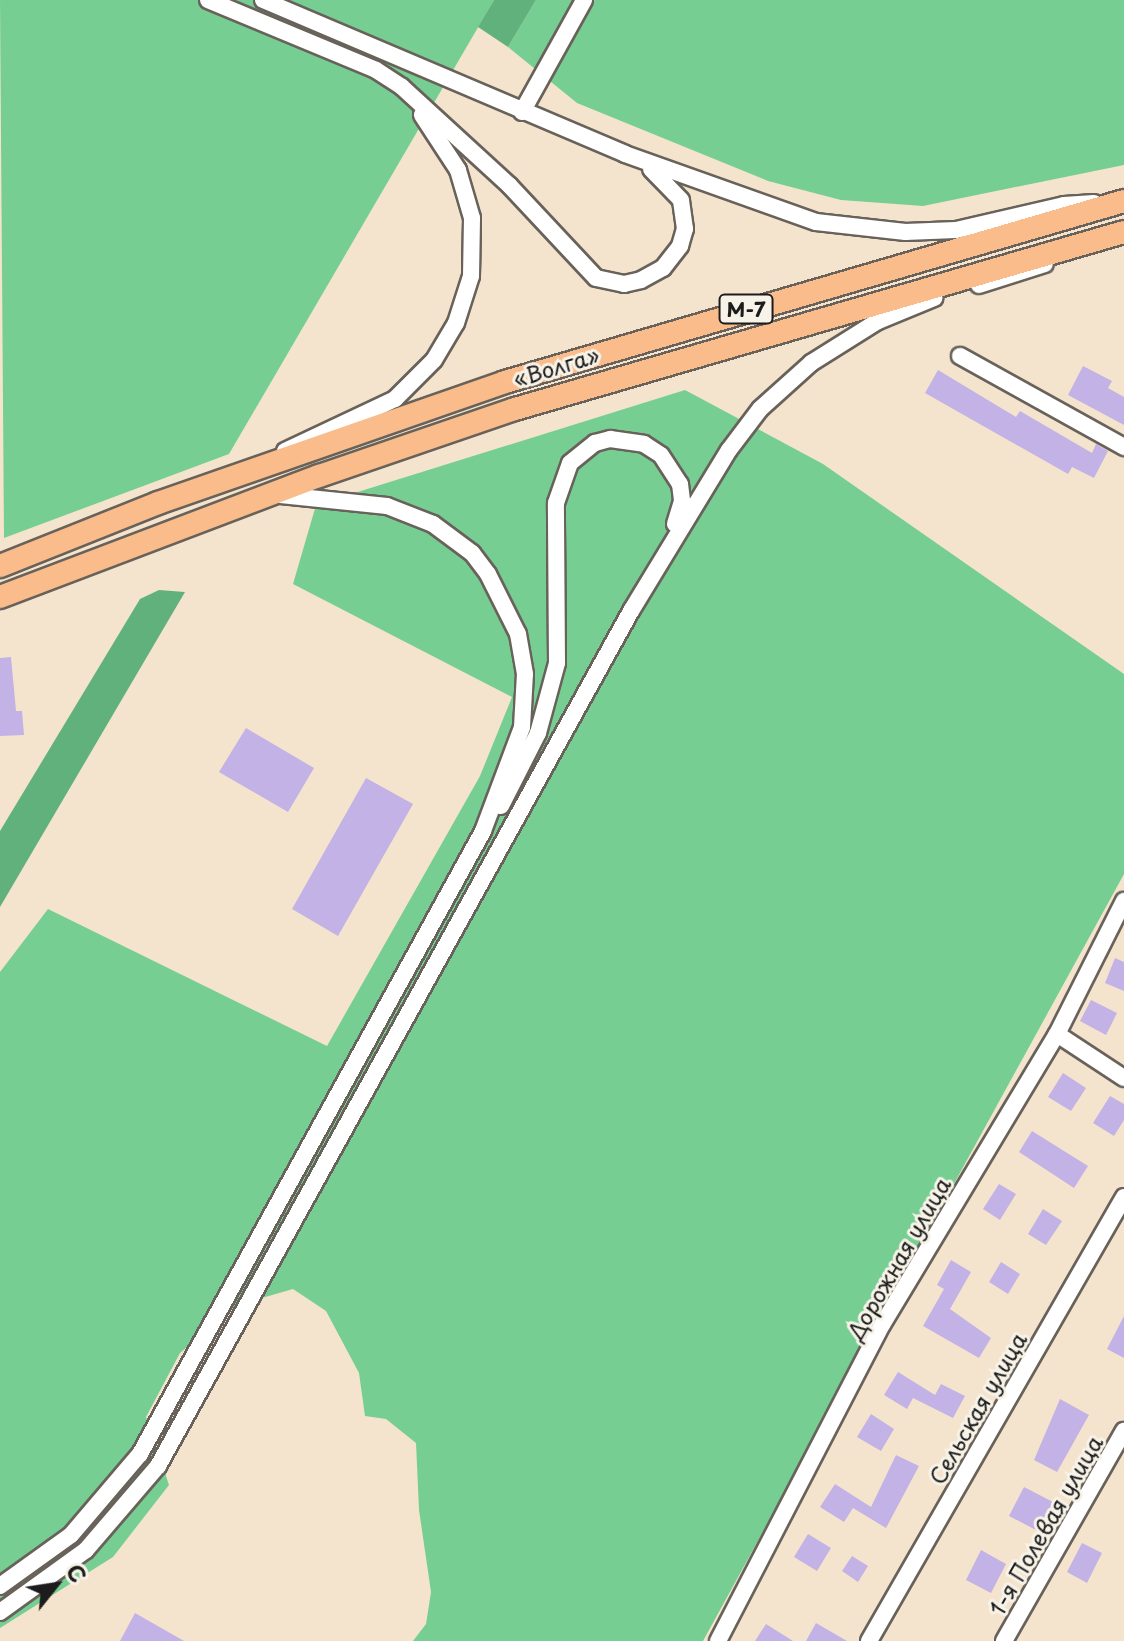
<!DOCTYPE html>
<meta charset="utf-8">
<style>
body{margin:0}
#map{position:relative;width:1124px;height:1641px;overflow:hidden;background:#f5e4cd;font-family:"Playpen Sans",sans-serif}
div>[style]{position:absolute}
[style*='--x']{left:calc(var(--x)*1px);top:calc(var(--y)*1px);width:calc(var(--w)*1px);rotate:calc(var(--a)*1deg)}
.green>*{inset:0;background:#77ce92}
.forest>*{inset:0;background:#61b17c}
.building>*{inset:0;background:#c2b2e5}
.roads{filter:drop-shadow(2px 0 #68625a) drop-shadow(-2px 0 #68625a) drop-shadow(0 2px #68625a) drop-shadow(0 -2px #68625a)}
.minor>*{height:16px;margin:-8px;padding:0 8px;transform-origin:8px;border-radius:8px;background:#fff}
.highway>*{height:22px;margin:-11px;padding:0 11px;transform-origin:11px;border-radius:11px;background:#f9bc8a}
span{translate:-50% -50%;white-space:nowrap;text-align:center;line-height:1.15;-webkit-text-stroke:6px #f7f3e8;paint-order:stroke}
.shield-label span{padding:2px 6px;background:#f7f3e8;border:2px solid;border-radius:6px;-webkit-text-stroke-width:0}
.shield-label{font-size:20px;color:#1c1c1c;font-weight:700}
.street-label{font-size:22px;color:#1c1c1c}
.north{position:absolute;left:16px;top:1545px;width:80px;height:80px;-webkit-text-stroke:6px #f7f3e8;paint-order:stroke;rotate:60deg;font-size:22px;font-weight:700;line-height:32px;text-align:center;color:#1c1c1c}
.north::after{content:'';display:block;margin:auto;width:28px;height:36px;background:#1c1c1c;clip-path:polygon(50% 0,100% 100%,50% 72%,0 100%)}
</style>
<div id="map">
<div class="green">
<div style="clip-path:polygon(0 0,494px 0,229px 454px,4px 538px)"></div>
<div style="clip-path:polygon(536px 0,1124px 0,1124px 165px,923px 206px,841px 200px,768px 181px,577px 103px,508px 47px)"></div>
<div style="clip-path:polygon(685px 390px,823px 464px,1124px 674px,1124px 874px,703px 1641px,413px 1641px,426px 1624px,431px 1592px,419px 1510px,416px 1443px,386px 1419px,365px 1416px,359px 1373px,326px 1311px,293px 1289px,237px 1305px,180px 1353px,146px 1417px,169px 1485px,113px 1557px,0 1628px,0 972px,48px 909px,327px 1046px,480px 776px,512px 697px,293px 584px,316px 505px)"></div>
</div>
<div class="forest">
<div style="clip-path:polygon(494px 0,536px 0,508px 47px,478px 27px)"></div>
<div style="clip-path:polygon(159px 590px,185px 592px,0 907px,0 831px,140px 599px)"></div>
</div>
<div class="building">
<div style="clip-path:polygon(1083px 366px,1112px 381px,1108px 388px,1124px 397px,1124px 425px,1068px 395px)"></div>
<div style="clip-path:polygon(938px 370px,1016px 417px,1020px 411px,1092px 453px,1096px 444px,1108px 451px,1094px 478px,1072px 467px,1068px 474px,925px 393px)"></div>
<div style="clip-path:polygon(11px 657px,16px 711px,22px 711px,24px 735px,0 736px,0 658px)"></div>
<div style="clip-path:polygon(246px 728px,314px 768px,288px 812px,219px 772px)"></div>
<div style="clip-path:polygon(366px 778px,413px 804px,338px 936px,292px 909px)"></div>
<div style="clip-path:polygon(1115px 958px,1124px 962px,1124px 991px,1105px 983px)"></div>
<div style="clip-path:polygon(1091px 1000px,1117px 1013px,1106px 1035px,1080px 1021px)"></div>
<div style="clip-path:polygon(1063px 1073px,1086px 1088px,1071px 1111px,1048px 1097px)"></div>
<div style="clip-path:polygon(1110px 1096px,1124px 1104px,1124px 1120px,1114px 1136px,1093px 1123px)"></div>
<div style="clip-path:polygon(1032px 1131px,1088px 1166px,1074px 1188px,1019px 1152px)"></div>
<div style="clip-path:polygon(999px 1184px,1016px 1194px,1000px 1220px,983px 1209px)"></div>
<div style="clip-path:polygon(1043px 1209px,1062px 1221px,1046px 1245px,1028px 1234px)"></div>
<div style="clip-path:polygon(951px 1260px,971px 1272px,950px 1309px,991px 1338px,979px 1358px,923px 1326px,944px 1289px,937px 1285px)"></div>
<div style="clip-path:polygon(1001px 1262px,1020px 1274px,1008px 1294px,989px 1282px)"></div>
<div style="clip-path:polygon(1124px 1316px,1124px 1358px,1107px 1349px)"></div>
<div style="clip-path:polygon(898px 1372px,935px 1395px,941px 1384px,965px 1396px,953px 1418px,913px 1398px,907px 1409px,884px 1395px)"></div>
<div style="clip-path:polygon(1060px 1399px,1089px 1415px,1057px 1472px,1034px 1460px)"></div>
<div style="clip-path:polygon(871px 1414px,894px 1429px,881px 1451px,857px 1437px)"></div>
<div style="clip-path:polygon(896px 1455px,919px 1466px,886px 1528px,853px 1508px,844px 1522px,820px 1507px,835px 1484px,871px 1507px)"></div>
<div style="clip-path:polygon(1024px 1487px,1053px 1502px,1038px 1531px,1009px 1516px)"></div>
<div style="clip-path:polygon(808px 1534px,831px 1548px,817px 1571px,794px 1557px)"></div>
<div style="clip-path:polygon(1082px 1543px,1102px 1553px,1087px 1583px,1067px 1572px)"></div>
<div style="clip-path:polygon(981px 1550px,1006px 1564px,991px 1593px,966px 1580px)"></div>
<div style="clip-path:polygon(852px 1556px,868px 1566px,858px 1582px,842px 1571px)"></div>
<div style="clip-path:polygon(135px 1613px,184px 1641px,120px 1641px)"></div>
<div style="clip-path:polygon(816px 1623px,847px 1641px,806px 1641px)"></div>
<div style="clip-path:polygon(766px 1624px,793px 1641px,755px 1641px)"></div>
</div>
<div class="roads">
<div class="minor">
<div style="--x:208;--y:0;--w:182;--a:22.6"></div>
<div style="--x:376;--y:70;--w:31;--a:33"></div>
<div style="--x:402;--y:87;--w:145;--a:42.5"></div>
<div style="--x:509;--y:185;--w:127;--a:46.9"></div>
<div style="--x:596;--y:278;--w:29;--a:12"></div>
<div style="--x:624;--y:284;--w:17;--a:-13"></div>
<div style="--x:641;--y:280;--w:25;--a:-29"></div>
<div style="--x:663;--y:268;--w:28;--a:-52"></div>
<div style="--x:680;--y:246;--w:18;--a:-74"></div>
<div style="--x:685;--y:229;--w:29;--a:-98"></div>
<div style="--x:681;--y:200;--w:43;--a:-134.1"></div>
<div style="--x:263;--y:0;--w:393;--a:23"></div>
<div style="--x:625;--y:154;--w:203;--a:19.6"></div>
<div style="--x:816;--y:222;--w:90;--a:6.4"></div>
<div style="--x:905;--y:232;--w:51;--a:-2.2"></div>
<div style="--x:956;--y:230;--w:111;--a:-13"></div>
<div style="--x:1064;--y:205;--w:30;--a:-4"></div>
<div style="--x:522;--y:112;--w:128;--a:-61"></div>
<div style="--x:979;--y:285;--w:69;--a:-17.7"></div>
<div style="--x:960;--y:356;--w:188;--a:29"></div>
<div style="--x:285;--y:451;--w:122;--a:-25.3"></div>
<div style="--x:395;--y:399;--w:55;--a:-45"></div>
<div style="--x:434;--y:360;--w:43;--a:-59.3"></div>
<div style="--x:456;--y:323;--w:49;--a:-72.3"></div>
<div style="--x:471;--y:276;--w:58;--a:-89"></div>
<div style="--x:472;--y:218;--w:50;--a:-106.3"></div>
<div style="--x:458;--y:170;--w:66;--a:-123.2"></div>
<div style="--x:501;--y:806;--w:82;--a:-63.1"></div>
<div style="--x:538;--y:733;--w:73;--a:-74.8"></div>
<div style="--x:557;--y:663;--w:160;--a:-90.4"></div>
<div style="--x:556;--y:503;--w:42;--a:-70.7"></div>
<div style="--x:570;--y:463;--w:32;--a:-39"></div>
<div style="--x:595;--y:443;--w:16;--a:-15"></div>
<div style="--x:610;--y:439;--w:34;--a:8"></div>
<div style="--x:644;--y:444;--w:20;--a:33"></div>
<div style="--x:661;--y:455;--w:35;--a:57"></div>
<div style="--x:680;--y:484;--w:17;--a:83"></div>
<div style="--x:682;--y:501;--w:24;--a:107"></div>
<div style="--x:1057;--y:1034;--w:80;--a:33.3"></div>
<div style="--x:0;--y:1586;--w:87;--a:-35.7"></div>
<div style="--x:71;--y:1535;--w:106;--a:-49.6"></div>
<div style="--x:140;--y:1454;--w:711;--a:-61.16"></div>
<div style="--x:483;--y:831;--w:111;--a:-69.4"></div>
<div style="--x:522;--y:727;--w:53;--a:-86.8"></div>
<div style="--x:525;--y:674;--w:41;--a:-99.9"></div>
<div style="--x:518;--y:634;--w:67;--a:-116.6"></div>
<div style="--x:488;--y:574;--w:26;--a:-127"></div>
<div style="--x:472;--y:553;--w:49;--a:-143.4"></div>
<div style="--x:433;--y:524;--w:49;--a:-158.6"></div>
<div style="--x:387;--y:506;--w:107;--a:-174.1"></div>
<div style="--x:0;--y:1612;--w:106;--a:-35.8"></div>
<div style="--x:86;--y:1550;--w:111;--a:-49.4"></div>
<div style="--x:158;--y:1466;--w:977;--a:-61.05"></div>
<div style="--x:631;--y:611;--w:188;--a:-58.7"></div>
<div style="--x:729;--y:450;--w:51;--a:-52.9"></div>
<div style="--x:760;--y:409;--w:69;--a:-42"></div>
<div style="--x:811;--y:363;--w:79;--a:-32.1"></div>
<div style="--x:878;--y:321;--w:61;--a:-22.3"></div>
<div style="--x:718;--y:1641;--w:356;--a:-62.6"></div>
<div style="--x:882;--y:1325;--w:340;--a:-59"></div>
<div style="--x:1057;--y:1034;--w:149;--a:-63.3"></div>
<div style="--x:869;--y:1641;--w:512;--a:-60.13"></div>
<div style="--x:1004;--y:1641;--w:242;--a:-60.3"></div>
</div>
<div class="highway">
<div style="--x:0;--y:566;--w:170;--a:-21.7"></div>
<div style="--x:158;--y:503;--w:367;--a:-19.2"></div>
<div style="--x:505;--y:382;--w:645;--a:-16.3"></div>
<div style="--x:0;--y:597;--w:341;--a:-20.8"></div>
<div style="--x:319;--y:476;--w:207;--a:-18.9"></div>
<div style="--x:515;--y:409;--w:634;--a:-16.21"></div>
</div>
</div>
<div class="shield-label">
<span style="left:746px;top:309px">М-7</span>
</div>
<div class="street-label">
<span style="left:556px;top:366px;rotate:-17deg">«Волга»</span>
<span style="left:898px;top:1258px;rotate:-60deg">Дорожная улица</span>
<span style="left:977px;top:1408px;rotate:-60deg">Сельская улица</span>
<span style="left:1045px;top:1525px;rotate:-60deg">1-я Полевая улица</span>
</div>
<div class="north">С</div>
</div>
